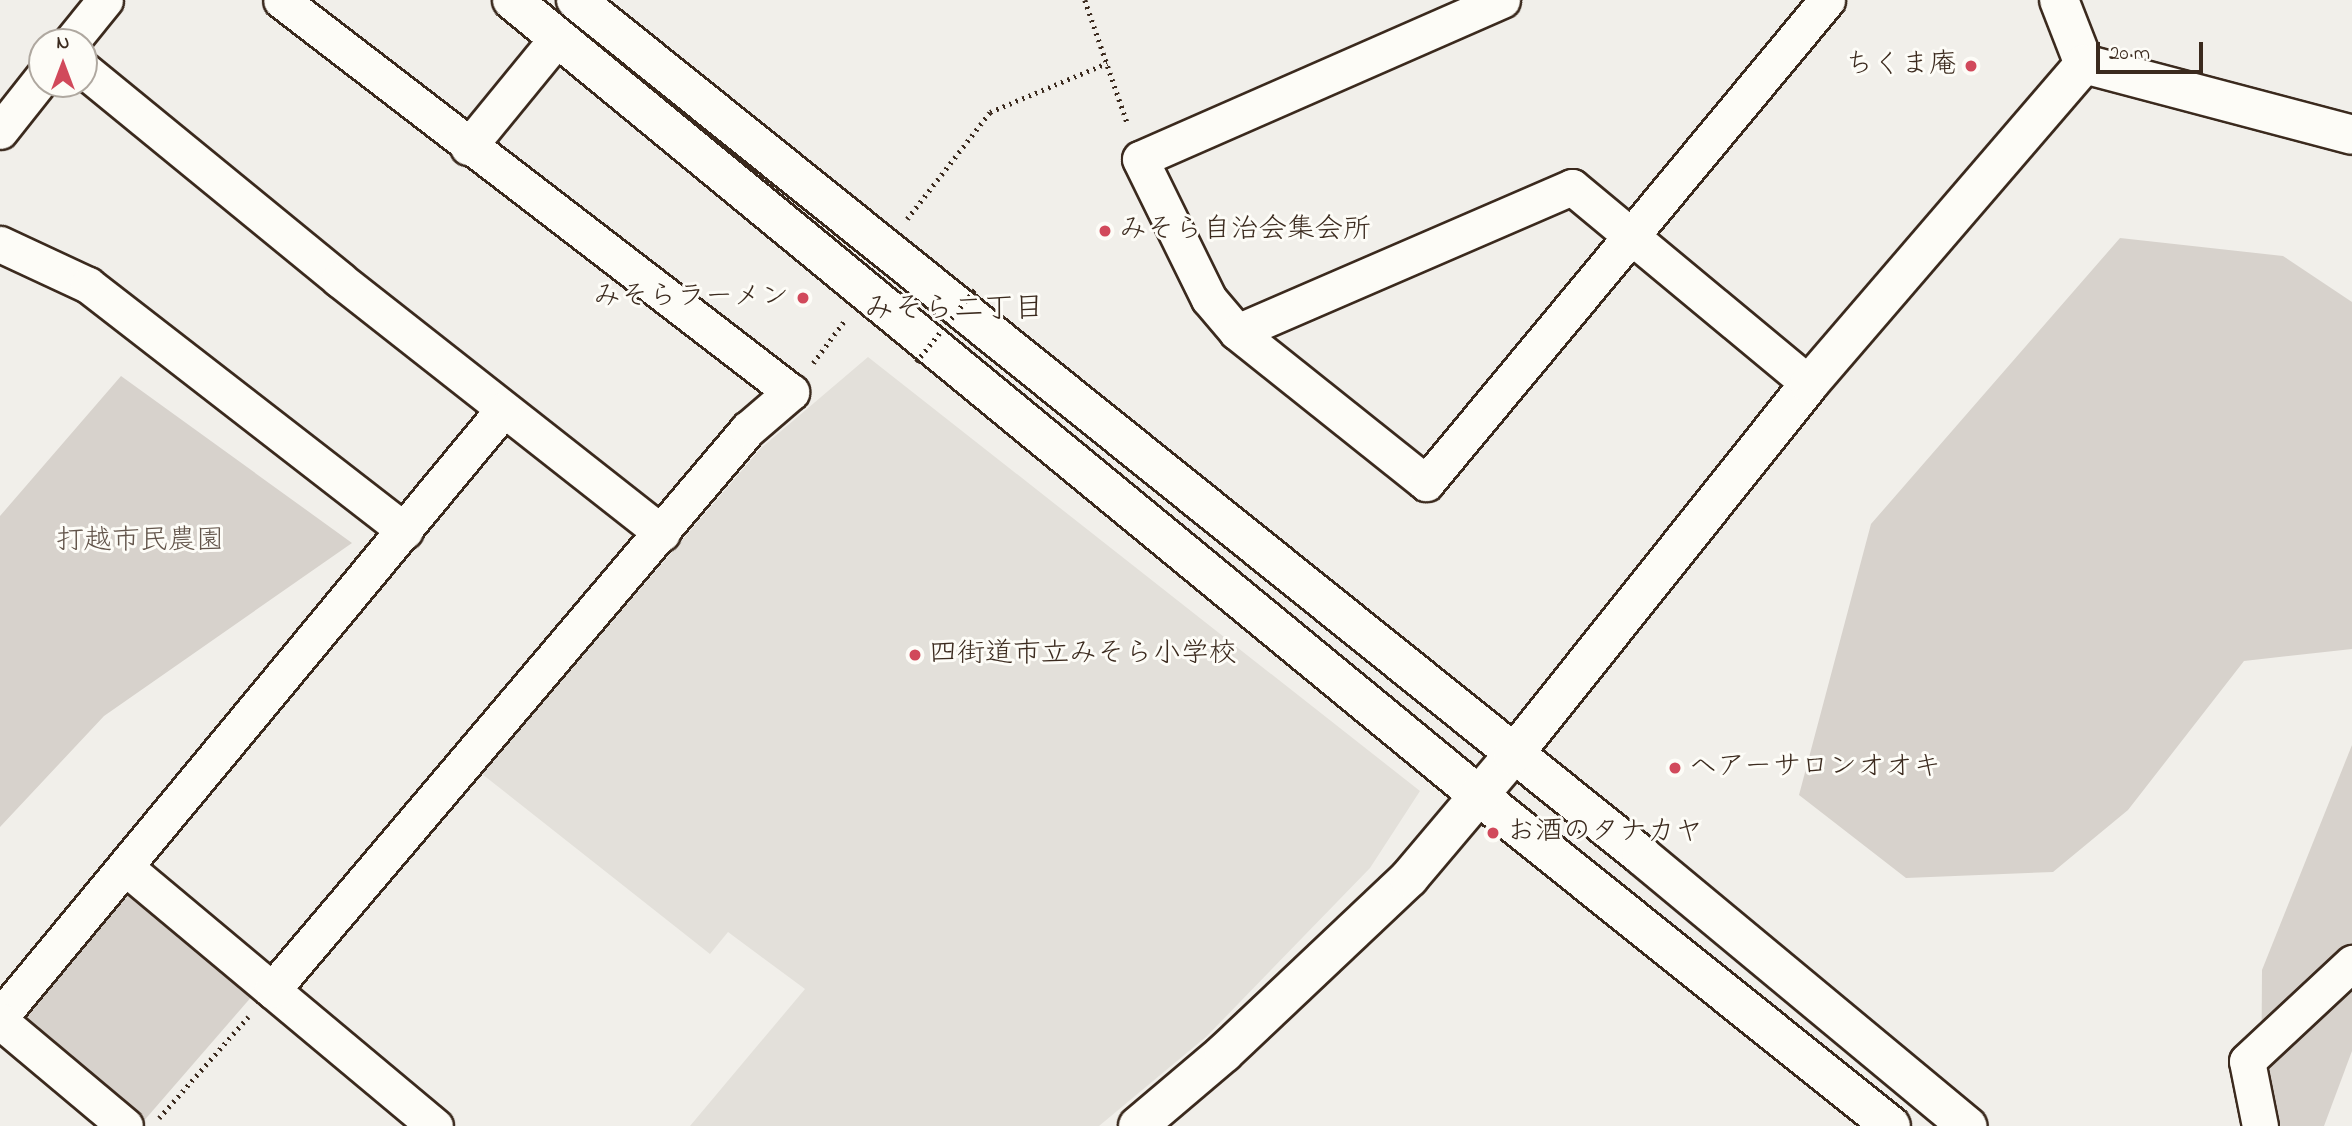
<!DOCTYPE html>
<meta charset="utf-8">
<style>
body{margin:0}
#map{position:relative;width:2352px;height:1126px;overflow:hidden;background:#f1efea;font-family:"Indie Flower","Klee One",sans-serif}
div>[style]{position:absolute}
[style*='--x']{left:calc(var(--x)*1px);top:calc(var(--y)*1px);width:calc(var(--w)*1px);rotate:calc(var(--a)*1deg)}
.built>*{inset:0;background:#e3e0da}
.green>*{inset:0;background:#d7d2cc}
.path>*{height:4.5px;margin-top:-2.25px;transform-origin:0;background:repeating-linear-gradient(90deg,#3b2a1e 0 2px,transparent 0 7px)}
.roads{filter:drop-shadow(2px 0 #3b2a1e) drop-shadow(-2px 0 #3b2a1e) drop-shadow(0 2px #3b2a1e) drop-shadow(0 -2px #3b2a1e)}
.street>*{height:35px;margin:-17.5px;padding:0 17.5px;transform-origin:17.5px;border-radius:17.5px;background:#fdfcf7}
.secondary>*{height:38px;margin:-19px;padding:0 19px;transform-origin:19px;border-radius:19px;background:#fdfcf7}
.path-bridge>*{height:4.5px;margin-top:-2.25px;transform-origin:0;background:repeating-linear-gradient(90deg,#3b2a1e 0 2px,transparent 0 7px)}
.dots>*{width:19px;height:19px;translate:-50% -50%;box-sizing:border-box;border:4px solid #fdfcf7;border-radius:50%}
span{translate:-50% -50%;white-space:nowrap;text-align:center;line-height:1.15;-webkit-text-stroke:6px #fdfcf7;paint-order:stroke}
.poi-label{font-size:28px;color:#3b2a1e}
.right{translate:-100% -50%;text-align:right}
.left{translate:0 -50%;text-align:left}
.park-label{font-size:28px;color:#62544a}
.neighbourhood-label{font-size:30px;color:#3b2a1e}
.north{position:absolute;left:28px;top:28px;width:70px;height:70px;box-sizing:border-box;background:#fdfcf7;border:2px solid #afa8a0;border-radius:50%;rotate:0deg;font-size:19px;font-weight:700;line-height:28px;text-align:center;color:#3b2a1e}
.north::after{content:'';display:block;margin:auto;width:24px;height:32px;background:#d1495b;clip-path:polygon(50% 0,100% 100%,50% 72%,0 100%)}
.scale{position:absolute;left:2096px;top:42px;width:107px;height:32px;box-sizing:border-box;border:4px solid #3b2a1e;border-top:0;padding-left:9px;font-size:21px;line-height:24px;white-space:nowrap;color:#3b2a1e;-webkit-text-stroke:5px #fdfcf7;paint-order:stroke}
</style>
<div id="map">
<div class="built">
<div style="clip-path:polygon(868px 357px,1420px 791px,1370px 868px,1207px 1036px,1099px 1126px,690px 1126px,805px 989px,728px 932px,710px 954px,482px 774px,761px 448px)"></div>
</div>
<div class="green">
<div style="clip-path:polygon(2120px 238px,2283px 256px,2352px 302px,2352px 649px,2244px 661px,2128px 810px,2053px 872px,1906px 878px,1799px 795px,1871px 524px)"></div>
<div style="clip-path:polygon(121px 376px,352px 543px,104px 716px,0 827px,0 516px)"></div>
<div style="clip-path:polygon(2352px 745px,2352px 1051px,2324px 1126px,2261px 1126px,2262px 970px)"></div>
<div style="clip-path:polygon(127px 891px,253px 995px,142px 1123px,18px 1019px)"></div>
</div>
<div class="path">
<div style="--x:1085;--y:0;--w:132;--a:71"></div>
<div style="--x:907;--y:219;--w:135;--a:-52.2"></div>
<div style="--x:990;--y:112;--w:127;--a:-22.7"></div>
<div style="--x:813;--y:363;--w:54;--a:-53.3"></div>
<div style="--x:159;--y:1118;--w:135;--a:-48.6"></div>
</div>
<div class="roads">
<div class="street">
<div style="--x:1502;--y:0;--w:395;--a:156.3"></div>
<div style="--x:1140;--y:159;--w:156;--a:63.8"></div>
<div style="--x:1209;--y:299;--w:43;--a:49.7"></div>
<div style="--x:1237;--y:332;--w:242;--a:38.6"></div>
<div style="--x:1426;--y:483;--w:628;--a:-50.3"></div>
<div style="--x:71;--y:42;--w:54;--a:-51"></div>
<div style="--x:84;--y:70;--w:330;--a:39.3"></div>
<div style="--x:339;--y:279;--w:411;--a:38.2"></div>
<div style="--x:0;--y:131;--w:68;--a:-51.6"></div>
<div style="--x:468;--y:147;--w:142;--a:-50.7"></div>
<div style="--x:0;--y:244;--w:97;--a:25"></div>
<div style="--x:88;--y:285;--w:401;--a:37.8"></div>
<div style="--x:1237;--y:332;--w:365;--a:-23.4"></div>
<div style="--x:1572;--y:187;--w:308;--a:39.7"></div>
<div style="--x:125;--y:867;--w:404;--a:39.9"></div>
<div style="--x:272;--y:990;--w:736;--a:-49.69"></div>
<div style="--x:748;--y:429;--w:57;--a:-40.7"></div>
<div style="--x:791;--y:392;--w:643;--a:-142.45"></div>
<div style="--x:0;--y:1017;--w:788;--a:-50.35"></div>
<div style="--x:0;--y:1021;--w:163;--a:40"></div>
<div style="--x:2260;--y:1126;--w:66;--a:-101.3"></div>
<div style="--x:2247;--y:1061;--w:144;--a:-43"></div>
</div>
<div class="secondary">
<div style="--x:512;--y:0;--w:1251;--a:39.45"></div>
<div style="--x:1478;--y:795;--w:529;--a:38.71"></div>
<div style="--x:576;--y:0;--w:1367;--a:38.76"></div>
<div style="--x:1642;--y:856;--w:423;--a:39.7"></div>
<div style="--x:2059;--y:0;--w:69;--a:68.7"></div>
<div style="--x:2084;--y:64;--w:277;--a:14.8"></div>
<div style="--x:1138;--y:1126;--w:113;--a:-40.3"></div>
<div style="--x:1224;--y:1053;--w:255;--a:-43.4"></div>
<div style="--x:1409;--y:878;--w:161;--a:-49.8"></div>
<div style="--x:1513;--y:755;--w:475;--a:-51.4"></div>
<div style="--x:1809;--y:384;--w:422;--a:-49.3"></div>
</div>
</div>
<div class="path-bridge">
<div style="--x:916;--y:362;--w:95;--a:-51"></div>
</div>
<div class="dots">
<div style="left:1971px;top:66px;background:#d1495b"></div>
<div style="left:1105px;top:231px;background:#d1495b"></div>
<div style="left:803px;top:298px;background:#d1495b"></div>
<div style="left:915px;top:655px;background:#d1495b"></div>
<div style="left:1675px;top:768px;background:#d1495b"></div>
<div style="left:1493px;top:833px;background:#d1495b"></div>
</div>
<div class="poi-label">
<span class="right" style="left:1957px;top:66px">ちくま庵</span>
<span class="left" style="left:1119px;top:231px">みそら自治会集会所</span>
<span class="right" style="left:789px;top:298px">みそらラーメン</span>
<span class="left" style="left:929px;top:655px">四街道市立みそら小学校</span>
<span class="left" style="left:1689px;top:768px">ヘアーサロンオオキ</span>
<span class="left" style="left:1507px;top:833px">お酒のタナカヤ</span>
</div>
<div class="park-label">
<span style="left:140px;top:542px">打越市民農園</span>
</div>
<div class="neighbourhood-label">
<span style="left:954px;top:310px">みそら二丁目</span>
</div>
<div class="north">N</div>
<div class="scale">20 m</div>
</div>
